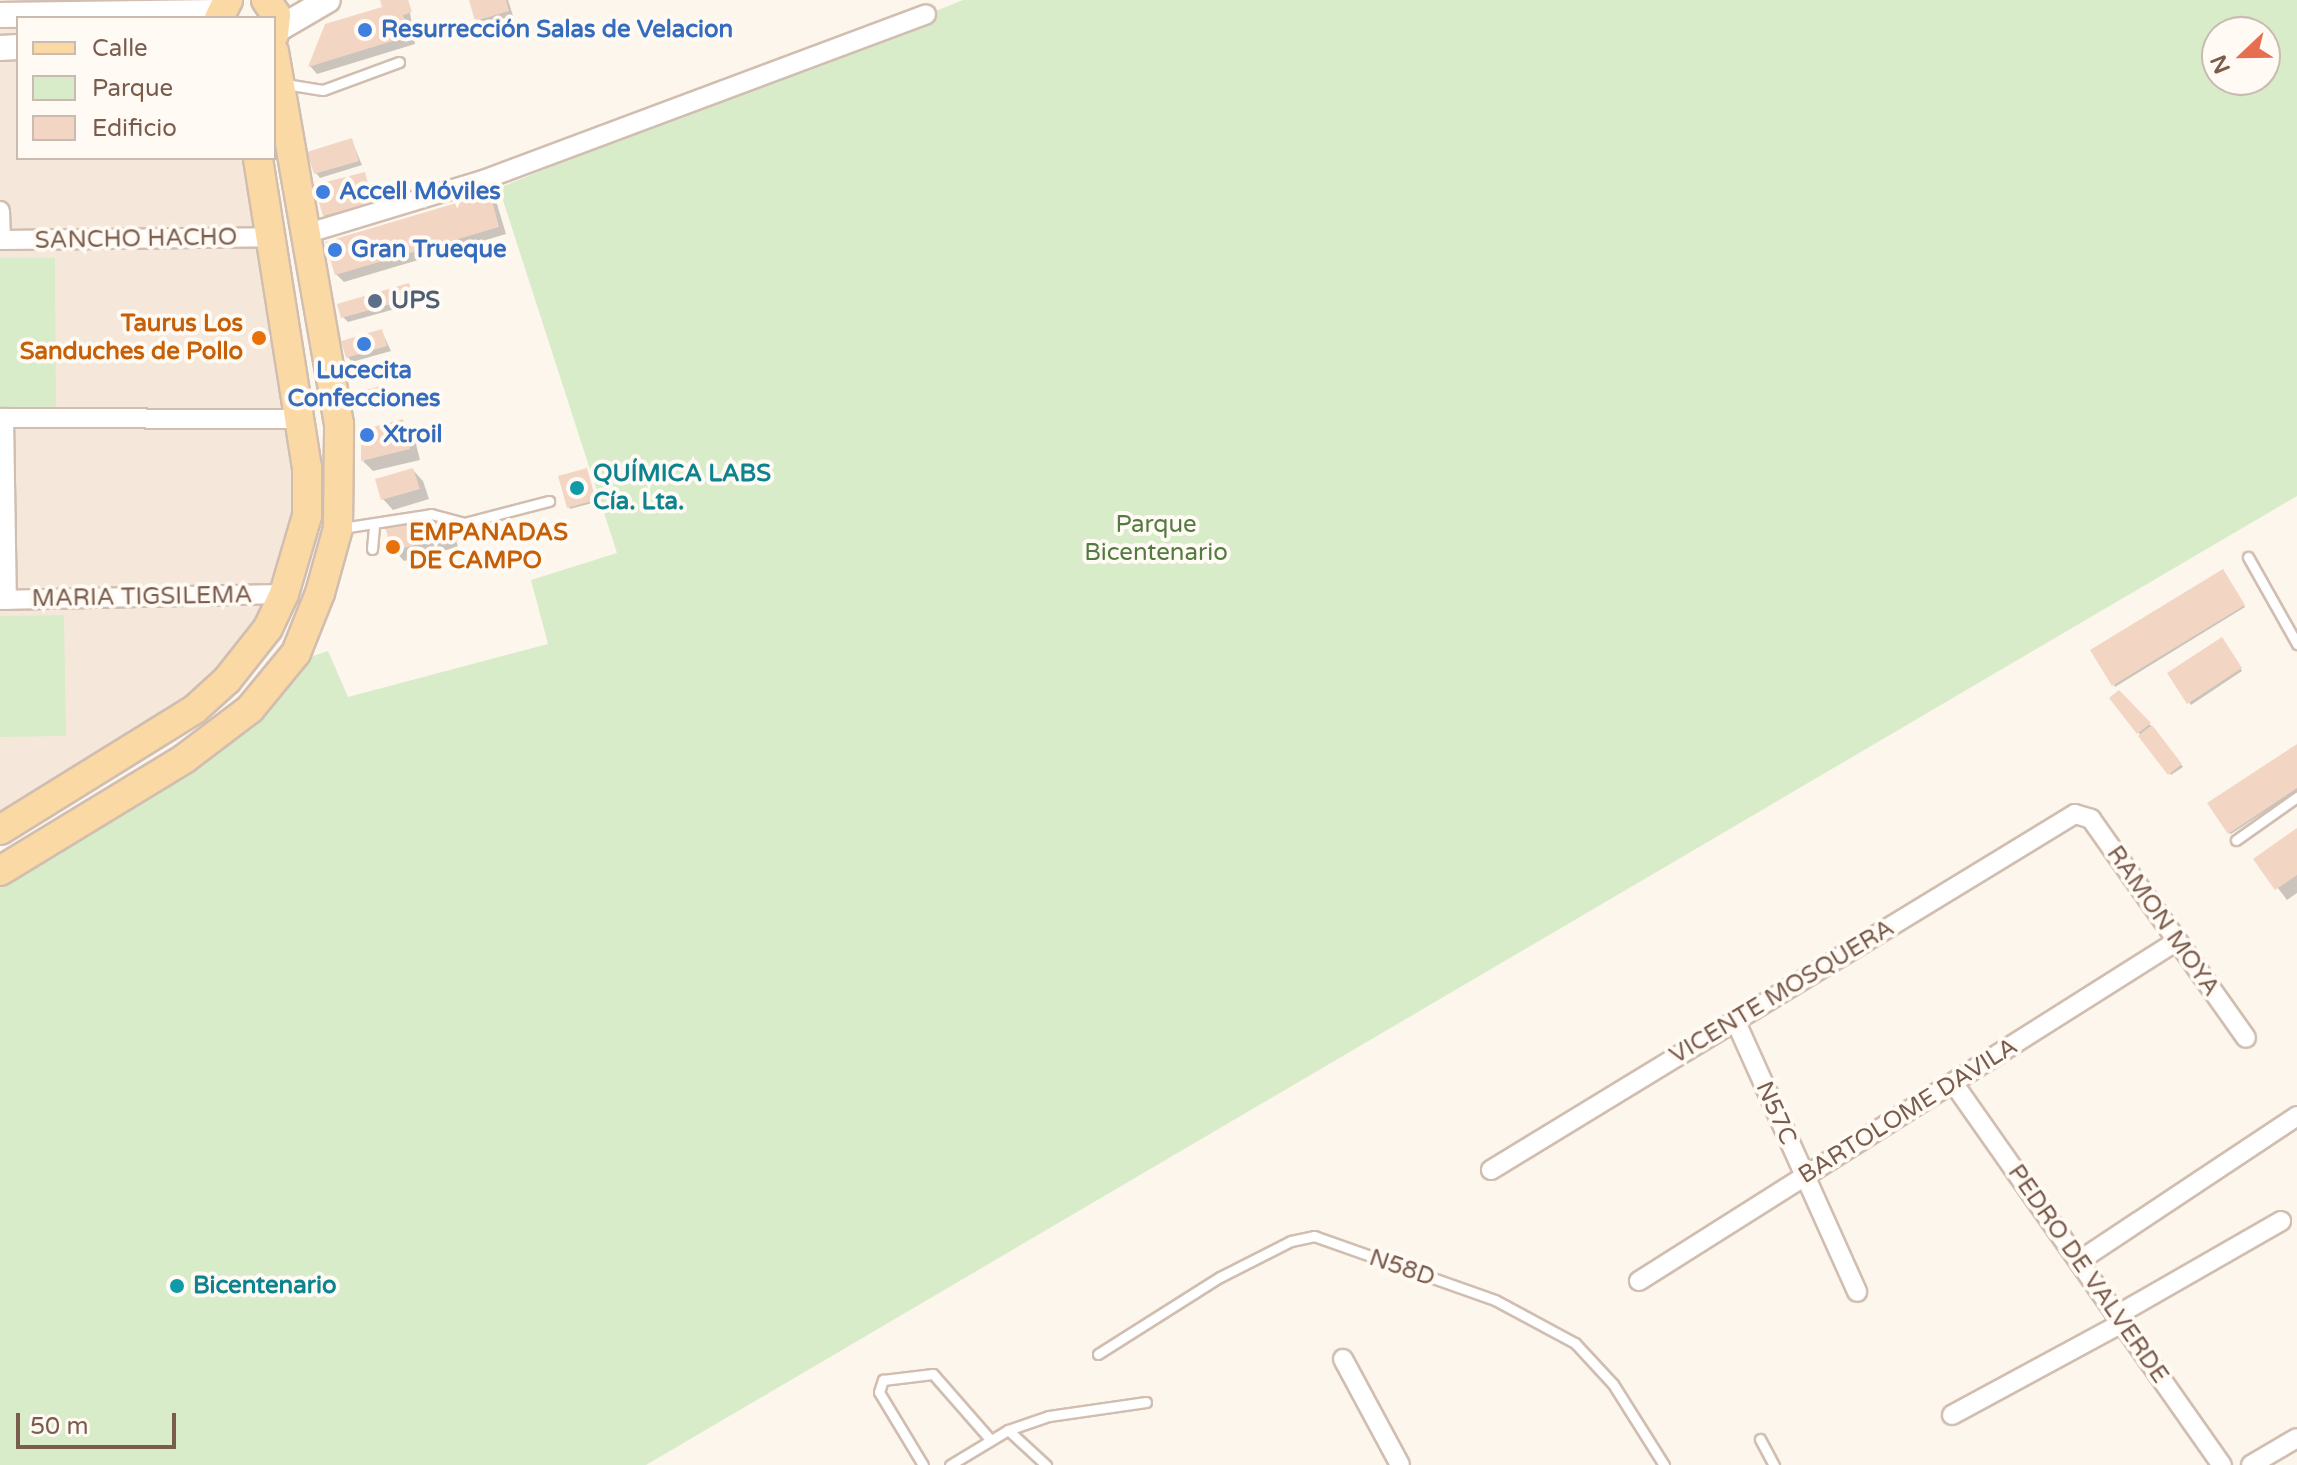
<!DOCTYPE html>
<meta charset="utf-8">
<style>
body{margin:0}
#map{position:relative;width:2297px;height:1465px;overflow:hidden;background:#fdf6ec;font-family:"Varela Round",sans-serif}
div>[style]{position:absolute}
[style*='--x']{left:calc(var(--x)*1px);top:calc(var(--y)*1px);width:calc(var(--w)*1px);rotate:calc(var(--a)*1deg)}
.residential>*{inset:0;background:#f5e8da}
.green>*{inset:0;background:#d8ecc9}
.shadow>*{inset:0;background:#0003}
.building>*{inset:0;background:#f3d5c3}
.roads{filter:drop-shadow(2px 0 #d1beb0) drop-shadow(-2px 0 #d1beb0) drop-shadow(0 2px #d1beb0) drop-shadow(0 -2px #d1beb0)}
.lane>*{height:9px;margin:-4.5px;padding:0 4.5px;transform-origin:4.5px;border-radius:4.5px;background:#fff}
.street>*{height:18px;margin:-9px;padding:0 9px;transform-origin:9px;border-radius:9px;background:#fff}
.secondary>*{height:24px;margin:-12px;padding:0 12px;transform-origin:12px;border-radius:12px;background:#fff}
.primary>*{height:28px;margin:-14px;padding:0 14px;transform-origin:14px;border-radius:14px;background:#fbd9a5}
.dots>*{width:22px;height:22px;translate:-50% -50%;box-sizing:border-box;border:4px solid #fffaf3;border-radius:50%}
span{translate:-50% -50%;white-space:nowrap;text-align:center;line-height:1.15;-webkit-text-stroke:8px #fffaf3;paint-order:stroke}
.shop-label{font-size:24px;color:#366cbe;font-weight:700}
.left{translate:0 -50%;text-align:left}
.street-label{font-size:24px;color:#7a5c4d}
.service-label{font-size:24px;color:#4e5e75;font-weight:700}
.food-label{font-size:24px;color:#c56008;font-weight:700}
.right{translate:-100% -50%;text-align:right}
.culture-label{font-size:24px;color:#0d838f;font-weight:700}
.park-label{font-size:24px;color:#537a41}
.legend{position:absolute;left:16px;top:16px;width:260px;height:144px;box-sizing:border-box;background:#fffaf3;border:2px solid #cabbb1;margin:0;padding:10px 14px;list-style:none;font-size:24px;color:#7a5c4d}
.legend li{display:flex;align-items:center;gap:16px;height:40px}
.legend b{width:40px;border:2px solid #cabbb1}
.north{position:absolute;left:2201px;top:16px;width:80px;height:80px;box-sizing:border-box;background:#fffaf3;border:2px solid #cabbb1;border-radius:50%;rotate:248deg;font-size:22px;font-weight:700;line-height:32px;text-align:center;color:#7a5c4d}
.north::after{content:'';display:block;margin:auto;width:28px;height:36px;background:#e76f51;clip-path:polygon(50% 0,100% 100%,50% 72%,0 100%)}
.scale{position:absolute;left:16px;top:1413px;width:160px;height:36px;box-sizing:border-box;border:4px solid #7a5c4d;border-top:0;padding-left:10px;font-size:24px;line-height:28px;white-space:nowrap;color:#7a5c4d;-webkit-text-stroke:6px #fffaf3;paint-order:stroke}
</style>
<div id="map">
<div class="residential">
<div style="clip-path:polygon(0 0,232px 0,18px 18px,18px 158px,258px 158px,307px 516px,227px 680px,0 833px)"></div>
</div>
<div class="green">
<div style="clip-path:polygon(evenodd,963px 0,2297px 0,2297px 496px,646px 1465px,0 1465px,0 879px,250px 728px,310px 657px,328px 651px,348px 697px,548px 644px,531px 580px,617px 553px,499px 188px,963px 0,2217px 32px,2265px 32px,2265px 80px,2217px 80px,2217px 32px)"></div>
<div style="clip-path:polygon(0 258px,55px 258px,56px 408px,0 409px)"></div>
<div style="clip-path:polygon(64px 615px,66px 736px,0 737px,0 616px)"></div>
</div>
<div class="shadow">
<div style="clip-path:polygon(382px 0,408px 0,415px 44px,317px 74px,310px 66px,327px 26px,384px 8px)"></div>
<div style="clip-path:polygon(471px 0,508px 0,513px 16px,482px 25px)"></div>
<div style="clip-path:polygon(352px 141px,362px 165px,320px 178px,316px 173px)"></div>
<div style="clip-path:polygon(364px 174px,376px 207px,329px 220px,324px 215px)"></div>
<div style="clip-path:polygon(489px 196px,497px 204px,506px 234px,344px 282px,336px 274px)"></div>
<div style="clip-path:polygon(409px 285px,417px 303px,348px 322px,343px 317px)"></div>
<div style="clip-path:polygon(382px 332px,391px 351px,352px 362px,348px 357px)"></div>
<div style="clip-path:polygon(255px 336px,264px 336px,266px 342px,257px 343px)"></div>
<div style="clip-path:polygon(383px 387px,387px 395px,358px 400px)"></div>
<div style="clip-path:polygon(402px 422px,413px 432px,420px 460px,373px 471px,363px 461px)"></div>
<div style="clip-path:polygon(413px 470px,423px 481px,429px 499px,393px 510px,383px 499px)"></div>
<div style="clip-path:polygon(586px 470px,596px 502px,570px 509px,569px 507px)"></div>
<div style="clip-path:polygon(442px 515px,452px 526px,458px 547px,404px 561px,394px 550px)"></div>
<div style="clip-path:polygon(2225px 573px,2245px 607px,2115px 687px,2114px 685px)"></div>
<div style="clip-path:polygon(2223px 641px,2242px 671px,2191px 705px,2170px 674px)"></div>
<div style="clip-path:polygon(2119px 693px,2151px 726px,2183px 767px,2171px 775px,2112px 698px)"></div>
<div style="clip-path:polygon(2297px 746px,2297px 791px,2231px 834px,2229px 833px)"></div>
<div style="clip-path:polygon(2297px 831px,2297px 893px,2287px 900px,2256px 859px)"></div>
</div>
<div class="building">
<div style="clip-path:polygon(380px 0,408px 0,412px 12px,403px 15px,409px 36px,308px 67px,325px 24px,382px 7px)"></div>
<div style="clip-path:polygon(469px 0,506px 0,509px 11px,475px 21px)"></div>
<div style="clip-path:polygon(352px 138px,359px 161px,314px 174px,307px 152px)"></div>
<div style="clip-path:polygon(365px 172px,373px 203px,323px 216px,314px 185px)"></div>
<div style="clip-path:polygon(490px 193px,499px 227px,335px 275px,325px 242px)"></div>
<div style="clip-path:polygon(409px 283px,413px 298px,341px 318px,337px 304px)"></div>
<div style="clip-path:polygon(382px 329px,387px 346px,346px 358px,341px 341px)"></div>
<div style="clip-path:polygon(384px 385px,386px 393px,356px 401px,354px 393px)"></div>
<div style="clip-path:polygon(403px 419px,410px 449px,361px 461px,361px 430px)"></div>
<div style="clip-path:polygon(413px 468px,420px 489px,381px 500px,375px 479px)"></div>
<div style="clip-path:polygon(587px 468px,596px 500px,567px 508px,558px 476px)"></div>
<div style="clip-path:polygon(442px 513px,448px 537px,392px 551px,385px 527px)"></div>
<div style="clip-path:polygon(2223px 569px,2245px 605px,2112px 686px,2090px 650px)"></div>
<div style="clip-path:polygon(2222px 637px,2242px 668px,2187px 704px,2167px 673px)"></div>
<div style="clip-path:polygon(2119px 690px,2151px 723px,2137px 734px,2109px 698px)"></div>
<div style="clip-path:polygon(2152px 725px,2182px 764px,2168px 775px,2138px 736px)"></div>
<div style="clip-path:polygon(2297px 744px,2297px 788px,2228px 834px,2207px 803px)"></div>
<div style="clip-path:polygon(2297px 828px,2297px 875px,2275px 890px,2253px 859px)"></div>
</div>
<div class="roads">
<div class="lane">
<div style="--x:285;--y:84;--w:38;--a:9"></div>
<div style="--x:323;--y:90;--w:81;--a:-20.2"></div>
<div style="--x:342;--y:528;--w:90;--a:-8.9"></div>
<div style="--x:431;--y:514;--w:34;--a:15"></div>
<div style="--x:464;--y:523;--w:88;--a:-14.5"></div>
<div style="--x:372;--y:549;--w:23;--a:-85"></div>
<div style="--x:2248;--y:557;--w:100;--a:60.6"></div>
<div style="--x:2236;--y:840;--w:75;--a:-35.2"></div>
<div style="--x:1098;--y:1354;--w:144;--a:-32.3"></div>
<div style="--x:1220;--y:1277;--w:80;--a:-26.9"></div>
<div style="--x:1291;--y:1241;--w:24;--a:-12"></div>
<div style="--x:1314;--y:1236;--w:192;--a:19.5"></div>
<div style="--x:1495;--y:1300;--w:91;--a:28.3"></div>
<div style="--x:1575;--y:1343;--w:56;--a:47.2"></div>
<div style="--x:1613;--y:1384;--w:96;--a:57.8"></div>
<div style="--x:1008;--y:1430;--w:52;--a:42.6"></div>
<div style="--x:1760;--y:1439;--w:30;--a:62"></div>
<div style="--x:923;--y:1465;--w:85;--a:-121.1"></div>
<div style="--x:879;--y:1392;--w:13;--a:-72"></div>
<div style="--x:883;--y:1380;--w:50;--a:-6.8"></div>
<div style="--x:933;--y:1374;--w:86;--a:48.8"></div>
<div style="--x:950;--y:1465;--w:68;--a:-31.1"></div>
<div style="--x:1008;--y:1430;--w:43;--a:-18.9"></div>
<div style="--x:1049;--y:1416;--w:98;--a:-8.2"></div>
</div>
<div class="street">
<div style="--x:0;--y:211;--w:29;--a:88"></div>
<div style="--x:305;--y:234;--w:186;--a:-16.9"></div>
<div style="--x:483;--y:180;--w:473;--a:-20.5"></div>
<div style="--x:0;--y:240;--w:273;--a:-0.6"></div>
<div style="--x:0;--y:418;--w:302;--a:0.2"></div>
<div style="--x:4;--y:418;--w:182;--a:89.1"></div>
<div style="--x:0;--y:600;--w:284;--a:-1.2"></div>
<div style="--x:1735;--y:1020;--w:298;--a:65.8"></div>
<div style="--x:1954;--y:1084;--w:466;--a:54.9"></div>
<div style="--x:1491;--y:1170;--w:684;--a:-31.37"></div>
<div style="--x:2075;--y:814;--w:17;--a:17"></div>
<div style="--x:2091;--y:819;--w:268;--a:54.7"></div>
<div style="--x:2079;--y:1261;--w:262;--a:-33.6"></div>
<div style="--x:1639;--y:1281;--w:636;--a:-32.29"></div>
<div style="--x:2117;--y:1315;--w:189;--a:-29.8"></div>
<div style="--x:1343;--y:1359;--w:120;--a:61.7"></div>
<div style="--x:1952;--y:1415;--w:193;--a:-28.4"></div>
<div style="--x:2251;--y:1465;--w:53;--a:-30.4"></div>
</div>
<div class="secondary">
<div style="--x:0;--y:15;--w:220;--a:-0.8"></div>
<div style="--x:275;--y:31;--w:61;--a:-30.3"></div>
<div style="--x:0;--y:48;--w:18;--a:-3"></div>
</div>
<div class="primary">
<div style="--x:266;--y:0;--w:18;--a:56"></div>
<div style="--x:276;--y:15;--w:20;--a:96"></div>
<div style="--x:219;--y:18;--w:20;--a:-63"></div>
<div style="--x:0;--y:830;--w:229;--a:-31.8"></div>
<div style="--x:195;--y:709;--w:43;--a:-42.2"></div>
<div style="--x:227;--y:680;--w:66;--a:-51.7"></div>
<div style="--x:268;--y:628;--w:38;--a:-65"></div>
<div style="--x:284;--y:594;--w:81;--a:-73.6"></div>
<div style="--x:307;--y:516;--w:48;--a:-90"></div>
<div style="--x:307;--y:468;--w:314;--a:-99"></div>
<div style="--x:0;--y:871;--w:215;--a:-31.3"></div>
<div style="--x:184;--y:759;--w:83;--a:-37.1"></div>
<div style="--x:250;--y:709;--w:72;--a:-50.6"></div>
<div style="--x:296;--y:653;--w:65;--a:-68.2"></div>
<div style="--x:320;--y:593;--w:67;--a:-74.5"></div>
<div style="--x:338;--y:528;--w:104;--a:-89.4"></div>
<div style="--x:339;--y:424;--w:378;--a:-99.9"></div>
</div>
</div>
<div class="dots">
<div style="left:365px;top:30px;background:#3f7fe0"></div>
<div style="left:323px;top:192px;background:#3f7fe0"></div>
<div style="left:335px;top:250px;background:#3f7fe0"></div>
<div style="left:375px;top:301px;background:#5c6f8a"></div>
<div style="left:259px;top:338px;background:#e8710a"></div>
<div style="left:364px;top:344px;background:#3f7fe0"></div>
<div style="left:367px;top:435px;background:#3f7fe0"></div>
<div style="left:577px;top:488px;background:#0f9aa8"></div>
<div style="left:393px;top:547px;background:#e8710a"></div>
<div style="left:177px;top:1286px;background:#0f9aa8"></div>
</div>
<div class="shop-label">
<span class="left" style="left:381px;top:30px">Resurrección Salas de Velacion</span>
<span class="left" style="left:339px;top:192px">Accell Móviles</span>
<span class="left" style="left:351px;top:250px">Gran Trueque</span>
<span style="left:364px;top:385px">Lucecita<br>Confecciones</span>
<span class="left" style="left:383px;top:435px">Xtroil</span>
</div>
<div class="street-label">
<span style="left:136px;top:239px;rotate:-1deg">SANCHO HACHO</span>
<span style="left:142px;top:597px;rotate:-1deg">MARIA TIGSILEMA</span>
<span style="left:2163px;top:921px;rotate:55deg">RAMON MOYA</span>
<span style="left:1782px;top:992px;rotate:-31deg">VICENTE MOSQUERA</span>
<span style="left:1908px;top:1111px;rotate:-32deg">BARTOLOME DAVILA</span>
<span style="left:1776px;top:1113px;rotate:66deg">N57C</span>
<span style="left:1402px;top:1268px;rotate:19deg">N58D</span>
<span style="left:2088px;top:1274px;rotate:55deg">PEDRO DE VALVERDE</span>
</div>
<div class="service-label">
<span class="left" style="left:391px;top:301px">UPS</span>
</div>
<div class="food-label">
<span class="right" style="left:243px;top:338px">Taurus Los<br>Sanduches de Pollo</span>
<span class="left" style="left:409px;top:547px">EMPANADAS<br>DE CAMPO</span>
</div>
<div class="culture-label">
<span class="left" style="left:593px;top:488px">QUÍMICA LABS<br>Cía. Lta.</span>
<span class="left" style="left:193px;top:1286px">Bicentenario</span>
</div>
<div class="park-label">
<span style="left:1156px;top:539px">Parque<br>Bicentenario</span>
</div>
<ul class="legend">
<li><b style="height:10px;background:#fbd9a5"></b>Calle</li>
<li><b style="height:22px;background:#d8ecc9"></b>Parque</li>
<li><b style="height:22px;background:#f3d5c3"></b>Edificio</li>
</ul>
<div class="north">N</div>
<div class="scale">50 m</div>
</div>
